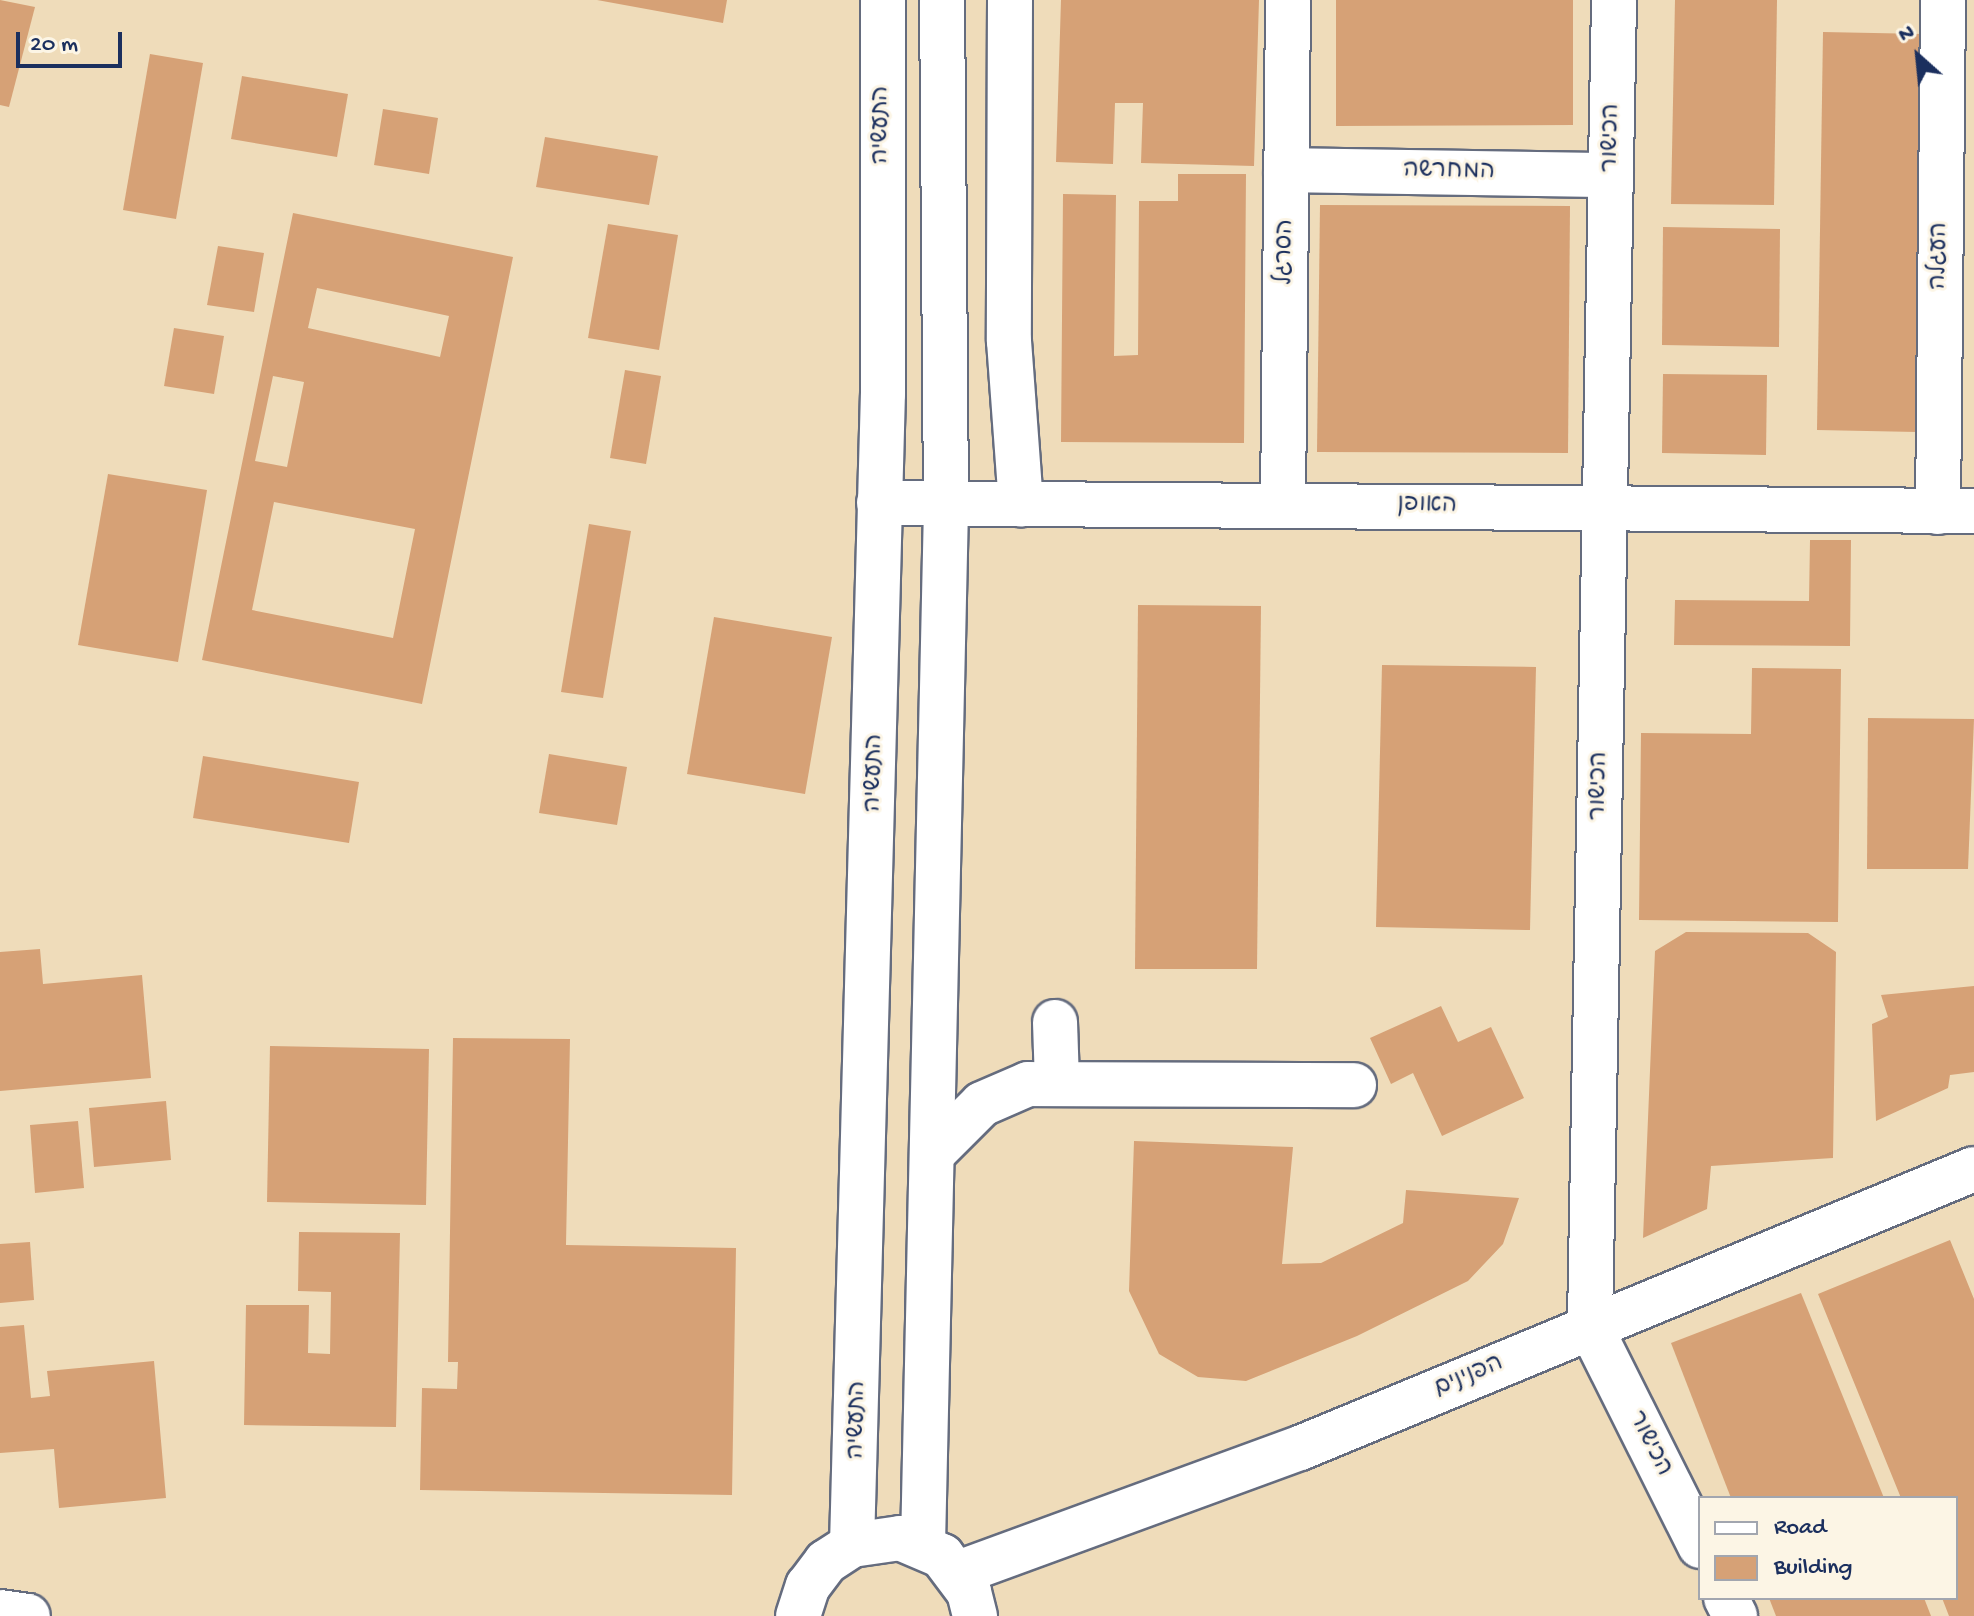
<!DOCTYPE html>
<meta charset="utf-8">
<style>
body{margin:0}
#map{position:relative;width:1974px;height:1616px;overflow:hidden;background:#efdcba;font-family:"Gochi Hand","Playpen Sans Hebrew",sans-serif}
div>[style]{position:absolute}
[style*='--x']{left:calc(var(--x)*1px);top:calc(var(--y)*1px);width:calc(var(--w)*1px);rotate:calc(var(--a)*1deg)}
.building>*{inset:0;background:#d6a176}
.roads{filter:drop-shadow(2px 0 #656c7e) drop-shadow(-2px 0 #656c7e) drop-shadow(0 2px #656c7e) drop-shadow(0 -2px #656c7e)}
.minor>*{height:44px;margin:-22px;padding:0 22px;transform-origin:22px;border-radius:22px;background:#fff}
span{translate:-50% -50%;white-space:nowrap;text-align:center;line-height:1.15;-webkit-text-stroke:6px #fcf5e5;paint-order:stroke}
.street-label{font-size:24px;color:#1b2f5e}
.legend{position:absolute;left:1698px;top:1496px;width:260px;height:104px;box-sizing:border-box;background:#fcf5e5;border:2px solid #a2a6af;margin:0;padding:10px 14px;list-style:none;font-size:24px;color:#1b2f5e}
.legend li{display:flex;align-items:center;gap:16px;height:40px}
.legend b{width:40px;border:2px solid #a2a6af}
.north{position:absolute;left:1878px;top:16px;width:80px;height:80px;-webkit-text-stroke:6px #fcf5e5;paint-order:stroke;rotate:333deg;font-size:22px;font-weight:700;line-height:32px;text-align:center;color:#1b2f5e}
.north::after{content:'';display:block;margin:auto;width:28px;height:36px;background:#1b2f5e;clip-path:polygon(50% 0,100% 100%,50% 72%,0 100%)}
.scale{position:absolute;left:16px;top:32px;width:106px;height:36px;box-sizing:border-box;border:4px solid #1b2f5e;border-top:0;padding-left:10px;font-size:24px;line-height:28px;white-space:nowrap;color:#1b2f5e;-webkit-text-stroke:6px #fcf5e5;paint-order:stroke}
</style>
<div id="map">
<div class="building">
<div style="clip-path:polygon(0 0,35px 7px,9px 107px,0 105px)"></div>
<div style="clip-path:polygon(597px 0,727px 0,723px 23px)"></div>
<div style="clip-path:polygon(1061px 0,1259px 0,1254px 166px,1141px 163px,1143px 103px,1115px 103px,1113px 164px,1056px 162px)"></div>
<div style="clip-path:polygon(1336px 0,1573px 0,1573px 125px,1336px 126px)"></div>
<div style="clip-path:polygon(1675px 0,1777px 0,1774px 205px,1671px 204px)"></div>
<div style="clip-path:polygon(1823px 32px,1924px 34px,1917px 432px,1817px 430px)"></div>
<div style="clip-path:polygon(150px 54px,203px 63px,176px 219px,123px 210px)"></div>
<div style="clip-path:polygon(242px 76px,348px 94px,337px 157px,231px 139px)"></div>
<div style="clip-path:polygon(383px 109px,438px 118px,429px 174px,374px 165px)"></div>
<div style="clip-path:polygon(545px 137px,658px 156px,649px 205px,536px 187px)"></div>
<div style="clip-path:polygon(1178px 174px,1246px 174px,1244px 443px,1061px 442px,1063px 194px,1116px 195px,1114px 356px,1138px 355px,1139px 201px,1178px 201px)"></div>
<div style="clip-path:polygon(1320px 205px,1570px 206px,1568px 453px,1317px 452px)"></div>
<div style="clip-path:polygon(evenodd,293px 213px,513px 257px,422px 704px,202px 660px,293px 213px,317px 288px,449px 316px,440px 357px,308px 328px,317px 288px,293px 213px,273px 376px,304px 382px,287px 467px,255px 461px,273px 376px,293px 213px,274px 502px,415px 529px,393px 638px,252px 610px,274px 502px)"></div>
<div style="clip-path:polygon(608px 224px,678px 235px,659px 350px,588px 338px)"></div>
<div style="clip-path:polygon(1663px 227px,1780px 229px,1779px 347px,1662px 345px)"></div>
<div style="clip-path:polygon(218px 246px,264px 253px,254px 312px,207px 305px)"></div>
<div style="clip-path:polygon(174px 328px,224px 336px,214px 394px,164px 386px)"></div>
<div style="clip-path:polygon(625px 370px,661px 376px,646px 464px,610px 458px)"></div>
<div style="clip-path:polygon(1663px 374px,1767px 375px,1766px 455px,1662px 453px)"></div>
<div style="clip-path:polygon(108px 474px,207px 490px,178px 662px,78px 645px)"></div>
<div style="clip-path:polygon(589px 524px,631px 531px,603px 698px,561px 692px)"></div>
<div style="clip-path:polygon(1810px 540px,1851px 540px,1850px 646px,1674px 645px,1675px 600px,1809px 601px)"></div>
<div style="clip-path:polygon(1138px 605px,1261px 606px,1257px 969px,1135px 969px)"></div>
<div style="clip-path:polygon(714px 617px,832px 637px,805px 794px,687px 774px)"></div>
<div style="clip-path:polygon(1382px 665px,1536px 667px,1530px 930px,1376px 927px)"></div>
<div style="clip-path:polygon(1752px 668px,1841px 669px,1838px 922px,1639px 920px,1641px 733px,1751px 734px)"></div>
<div style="clip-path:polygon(1868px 718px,1974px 719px,1968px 869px,1867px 869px)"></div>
<div style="clip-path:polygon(549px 754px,627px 767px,617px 825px,539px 813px)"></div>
<div style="clip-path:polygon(203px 756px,359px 782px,349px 843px,193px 818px)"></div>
<div style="clip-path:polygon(1686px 932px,1808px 933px,1836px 952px,1833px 1158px,1711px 1166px,1707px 1209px,1643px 1238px,1655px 951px)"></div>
<div style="clip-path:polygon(40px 949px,43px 984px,142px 975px,151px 1078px,0 1091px,0 952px)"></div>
<div style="clip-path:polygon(1974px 986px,1974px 1072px,1950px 1075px,1948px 1088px,1876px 1121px,1872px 1024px,1888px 1017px,1881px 995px)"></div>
<div style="clip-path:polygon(1441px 1006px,1458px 1042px,1491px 1027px,1524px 1098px,1442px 1136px,1413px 1073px,1391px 1084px,1370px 1038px)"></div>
<div style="clip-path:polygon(453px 1038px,570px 1039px,566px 1245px,736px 1248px,732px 1495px,420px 1490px,422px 1388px,457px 1389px,458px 1362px,448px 1362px)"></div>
<div style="clip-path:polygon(270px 1046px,429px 1049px,426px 1205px,267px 1202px)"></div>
<div style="clip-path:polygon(166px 1101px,171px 1160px,94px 1167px,89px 1108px)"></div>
<div style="clip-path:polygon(78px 1121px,84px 1188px,35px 1193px,30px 1125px)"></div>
<div style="clip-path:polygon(1134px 1141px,1293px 1147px,1282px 1264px,1321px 1263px,1403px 1223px,1406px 1190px,1519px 1198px,1503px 1244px,1468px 1281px,1357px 1336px,1246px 1381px,1198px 1377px,1159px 1354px,1129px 1291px)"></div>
<div style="clip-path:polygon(299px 1232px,400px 1233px,396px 1427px,244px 1425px,246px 1305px,309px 1305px,308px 1353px,330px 1354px,331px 1292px,298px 1291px)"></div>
<div style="clip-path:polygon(1950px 1240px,1974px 1299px,1974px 1616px,1949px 1616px,1942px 1598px,1956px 1598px,1956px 1498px,1901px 1498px,1818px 1294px)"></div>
<div style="clip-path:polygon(30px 1242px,34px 1300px,0 1303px,0 1244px)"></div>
<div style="clip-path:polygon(1801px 1293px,1884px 1498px,1731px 1498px,1671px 1343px)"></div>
<div style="clip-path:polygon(24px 1325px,31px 1398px,50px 1396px,47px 1371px,154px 1361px,166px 1498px,59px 1508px,54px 1449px,0 1453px,0 1327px)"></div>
<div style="clip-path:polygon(1769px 1598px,1924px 1598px,1931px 1616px,1776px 1616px)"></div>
</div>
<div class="roads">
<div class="minor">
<div style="--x:1010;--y:0;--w:341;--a:90.2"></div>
<div style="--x:1009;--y:341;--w:164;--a:85.8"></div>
<div style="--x:1614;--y:0;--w:1326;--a:91.04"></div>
<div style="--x:1590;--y:1326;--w:246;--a:63.4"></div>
<div style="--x:1286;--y:170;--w:325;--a:0.9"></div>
<div style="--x:879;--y:503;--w:1095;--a:0.42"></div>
<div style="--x:1283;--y:504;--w:504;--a:-89.43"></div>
<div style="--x:1938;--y:512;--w:512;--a:-89.44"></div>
<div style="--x:1055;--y:1022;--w:59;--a:88.1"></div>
<div style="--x:933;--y:1153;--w:69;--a:-45"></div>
<div style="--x:982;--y:1104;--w:50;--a:-23.5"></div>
<div style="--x:1028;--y:1084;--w:326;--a:0.2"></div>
<div style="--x:852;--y:1545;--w:1151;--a:-88.46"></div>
<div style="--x:883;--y:394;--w:394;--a:-90"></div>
<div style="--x:923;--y:1545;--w:1041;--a:-88.73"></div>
<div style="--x:946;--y:504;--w:504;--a:-90.45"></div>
<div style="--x:958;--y:1573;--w:364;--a:-20.1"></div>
<div style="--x:1300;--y:1448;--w:729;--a:-22.49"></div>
<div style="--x:1726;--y:1598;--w:20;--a:63"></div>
<div style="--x:0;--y:1612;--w:28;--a:8"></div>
<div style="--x:798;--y:1616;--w:32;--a:-72"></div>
<div style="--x:808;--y:1586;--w:30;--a:-53"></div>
<div style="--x:826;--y:1562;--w:31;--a:-33"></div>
<div style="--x:852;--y:1545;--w:49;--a:-8.3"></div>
<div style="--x:900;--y:1538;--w:46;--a:23.2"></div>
<div style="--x:942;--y:1556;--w:45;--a:53.1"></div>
<div style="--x:969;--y:1592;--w:25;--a:76"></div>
</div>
</div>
<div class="street-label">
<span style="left:882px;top:125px;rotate:-90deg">התעשיה</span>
<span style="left:1612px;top:138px;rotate:-89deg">הכישור</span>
<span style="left:1449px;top:172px;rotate:1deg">המחרשה</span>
<span style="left:1286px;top:252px;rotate:-89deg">הסרגל</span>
<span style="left:1940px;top:256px;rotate:-89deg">העגלה</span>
<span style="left:1427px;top:506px;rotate:1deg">האופן</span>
<span style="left:875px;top:773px;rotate:-89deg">התעשיה</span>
<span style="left:1600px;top:786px;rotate:-89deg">הכישור</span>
<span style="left:1469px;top:1377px;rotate:-23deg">הפנינים</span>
<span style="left:858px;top:1420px;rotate:-89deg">התעשיה</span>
<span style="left:1649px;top:1444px;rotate:63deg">הכישור</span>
</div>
<ul class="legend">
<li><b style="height:10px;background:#fff"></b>Road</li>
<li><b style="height:22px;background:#d6a176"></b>Building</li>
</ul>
<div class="north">N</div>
<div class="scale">20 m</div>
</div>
